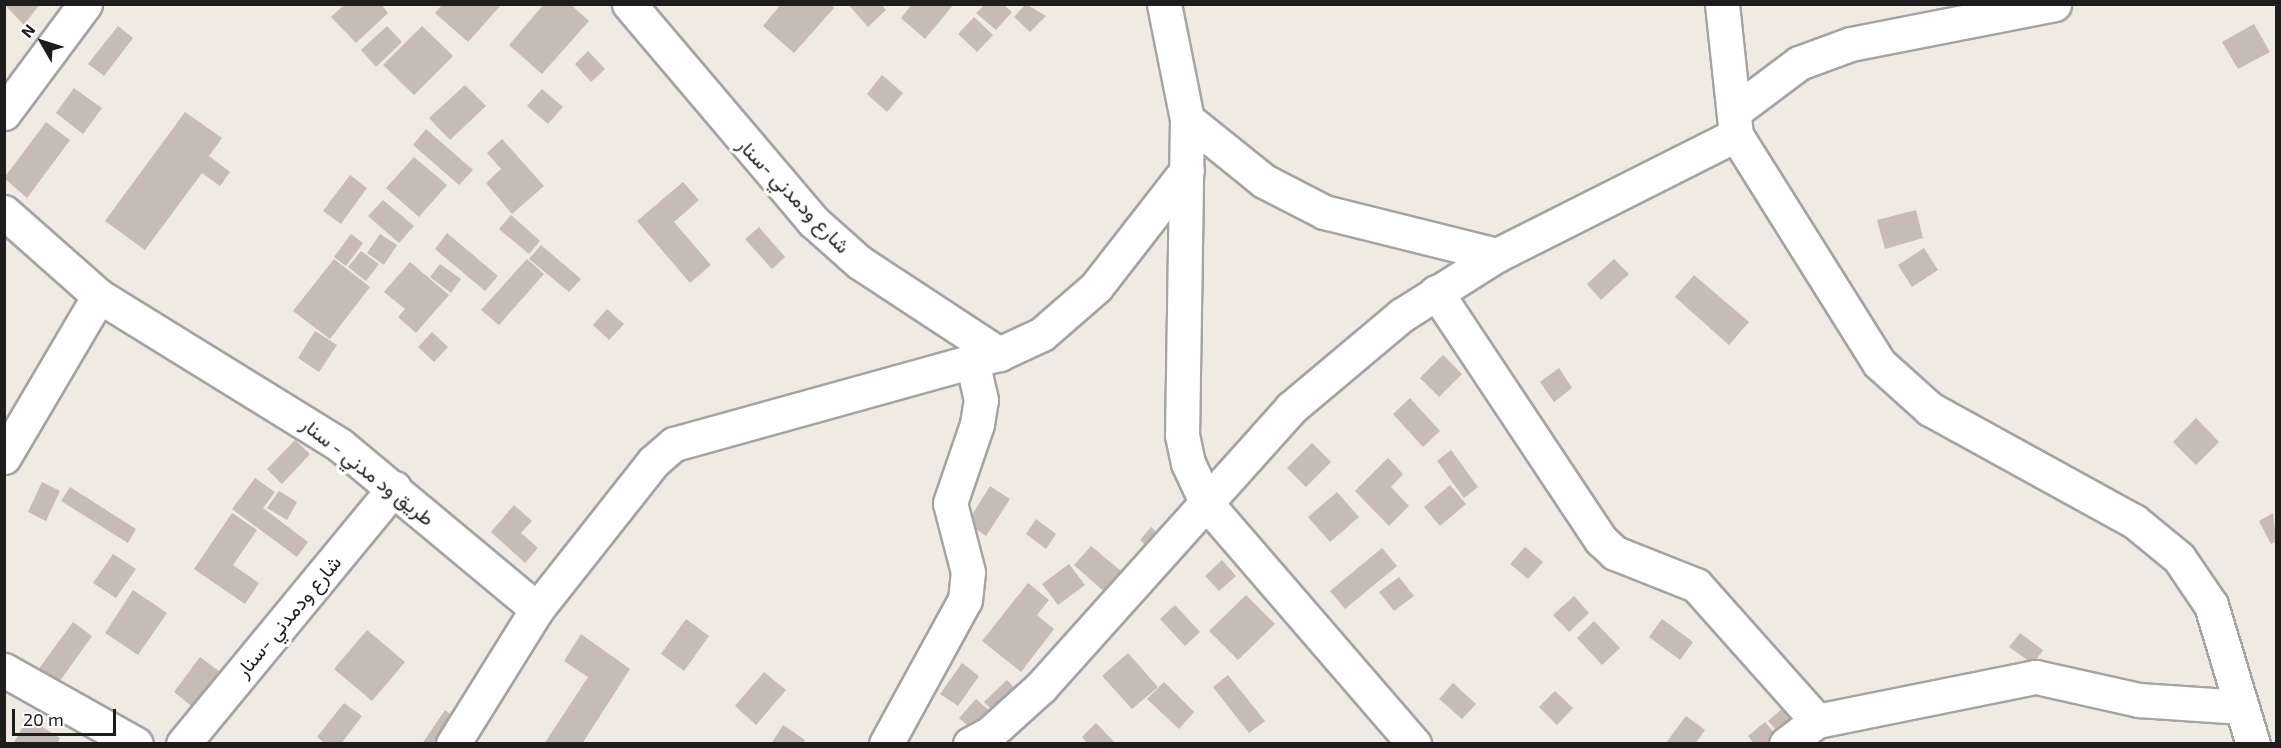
<!DOCTYPE html>
<meta charset="utf-8">
<style>
body{margin:0}
#map{position:relative;width:2281px;height:748px;overflow:hidden;background:#efeae2;font-family:"Exo 2",Vazirmatn,sans-serif}
div>[style]{position:absolute}
[style*='--x']{left:calc(var(--x)*1px);top:calc(var(--y)*1px);width:calc(var(--w)*1px);rotate:calc(var(--a)*1deg)}
.building>*{inset:0;background:#c6bbb5}
.roads{filter:drop-shadow(2px 0 #a4a4a4) drop-shadow(-2px 0 #a4a4a4) drop-shadow(0 2px #a4a4a4) drop-shadow(0 -2px #a4a4a4)}
.street>*{height:33px;margin:-16.5px;padding:0 16.5px;transform-origin:16.5px;border-radius:16.5px;background:#fff}
span{translate:-50% -50%;white-space:nowrap;text-align:center;line-height:1.15;-webkit-text-stroke:6px #fff;paint-order:stroke}
.street-label{font-size:20px;color:#1d1d1d}
.frame{position:absolute;inset:0;border:6px solid #1d1d1d;pointer-events:none}
.north{position:absolute;left:12px;top:12px;width:60px;height:60px;-webkit-text-stroke:4px #fff;paint-order:stroke;rotate:309deg;font-size:16px;font-weight:700;line-height:24px;text-align:center;color:#1d1d1d}
.north::after{content:'';display:block;margin:auto;width:21px;height:27px;background:#1d1d1d;clip-path:polygon(50% 0,100% 100%,50% 72%,0 100%)}
.scale{position:absolute;left:12px;top:709px;width:104px;height:27px;box-sizing:border-box;border:3px solid #1d1d1d;border-top:0;padding-left:8px;font-size:18px;line-height:21px;white-space:nowrap;color:#1d1d1d;-webkit-text-stroke:4px #fff;paint-order:stroke}
</style>
<div id="map">
<div class="building">
<div style="clip-path:polygon(4px 4px,40px 4px,24px 25px)"></div>
<div style="clip-path:polygon(345px 4px,381px 4px,388px 13px,356px 43px,331px 17px)"></div>
<div style="clip-path:polygon(443px 4px,502px 4px,468px 42px,435px 13px)"></div>
<div style="clip-path:polygon(544px 4px,570px 4px,589px 21px,542px 74px,509px 45px)"></div>
<div style="clip-path:polygon(781px 4px,830px 4px,834px 8px,794px 53px,763px 26px)"></div>
<div style="clip-path:polygon(848px 4px,881px 4px,886px 10px,868px 27px)"></div>
<div style="clip-path:polygon(912px 4px,954px 4px,925px 39px,901px 18px)"></div>
<div style="clip-path:polygon(1026px 4px,1046px 16px,1030px 32px,1014px 17px)"></div>
<div style="clip-path:polygon(984px 5px,1004px 5px,1012px 12px,996px 30px,976px 13px)"></div>
<div style="clip-path:polygon(974px 17px,993px 35px,977px 52px,958px 34px)"></div>
<div style="clip-path:polygon(2254px 24px,2270px 52px,2238px 69px,2222px 42px)"></div>
<div style="clip-path:polygon(118px 26px,133px 38px,104px 76px,88px 64px)"></div>
<div style="clip-path:polygon(387px 26px,402px 42px,376px 67px,361px 50px)"></div>
<div style="clip-path:polygon(422px 26px,453px 56px,414px 95px,383px 65px)"></div>
<div style="clip-path:polygon(588px 51px,605px 69px,591px 82px,575px 64px)"></div>
<div style="clip-path:polygon(882px 75px,903px 93px,887px 112px,867px 94px)"></div>
<div style="clip-path:polygon(465px 85px,486px 106px,450px 140px,429px 118px)"></div>
<div style="clip-path:polygon(74px 88px,102px 108px,83px 134px,56px 113px)"></div>
<div style="clip-path:polygon(542px 89px,563px 107px,548px 124px,527px 106px)"></div>
<div style="clip-path:polygon(185px 112px,222px 138px,209px 156px,230px 172px,220px 186px,202px 173px,145px 250px,105px 221px)"></div>
<div style="clip-path:polygon(46px 122px,70px 140px,27px 198px,4px 178px)"></div>
<div style="clip-path:polygon(426px 129px,473px 170px,459px 185px,413px 145px)"></div>
<div style="clip-path:polygon(502px 139px,544px 186px,512px 214px,486px 183px,501px 169px,487px 153px)"></div>
<div style="clip-path:polygon(414px 157px,447px 185px,419px 217px,386px 188px)"></div>
<div style="clip-path:polygon(350px 175px,367px 188px,341px 224px,323px 211px)"></div>
<div style="clip-path:polygon(683px 182px,699px 200px,674px 222px,711px 265px,690px 283px,637px 221px)"></div>
<div style="clip-path:polygon(383px 200px,414px 226px,399px 243px,368px 216px)"></div>
<div style="clip-path:polygon(1916px 210px,1923px 238px,1885px 249px,1877px 220px)"></div>
<div style="clip-path:polygon(511px 215px,540px 241px,529px 254px,499px 229px)"></div>
<div style="clip-path:polygon(759px 227px,785px 257px,772px 269px,745px 239px)"></div>
<div style="clip-path:polygon(447px 233px,498px 276px,485px 291px,435px 249px)"></div>
<div style="clip-path:polygon(351px 234px,363px 243px,346px 266px,334px 257px)"></div>
<div style="clip-path:polygon(380px 234px,397px 245px,384px 265px,367px 253px)"></div>
<div style="clip-path:polygon(541px 245px,581px 279px,569px 292px,529px 259px)"></div>
<div style="clip-path:polygon(1924px 248px,1938px 270px,1912px 287px,1898px 265px)"></div>
<div style="clip-path:polygon(361px 251px,379px 264px,366px 281px,348px 267px)"></div>
<div style="clip-path:polygon(334px 259px,370px 287px,330px 339px,293px 311px)"></div>
<div style="clip-path:polygon(527px 259px,544px 274px,499px 325px,481px 310px)"></div>
<div style="clip-path:polygon(1614px 259px,1629px 274px,1601px 300px,1587px 284px)"></div>
<div style="clip-path:polygon(410px 262px,449px 295px,416px 333px,398px 317px,405px 309px,384px 292px)"></div>
<div style="clip-path:polygon(440px 264px,461px 279px,451px 293px,430px 277px)"></div>
<div style="clip-path:polygon(1694px 275px,1749px 322px,1729px 345px,1675px 297px)"></div>
<div style="clip-path:polygon(607px 309px,624px 324px,609px 340px,593px 325px)"></div>
<div style="clip-path:polygon(315px 331px,337px 345px,319px 372px,298px 358px)"></div>
<div style="clip-path:polygon(432px 332px,448px 347px,434px 362px,418px 347px)"></div>
<div style="clip-path:polygon(1443px 355px,1462px 374px,1439px 397px,1420px 378px)"></div>
<div style="clip-path:polygon(1559px 368px,1572px 388px,1554px 402px,1540px 382px)"></div>
<div style="clip-path:polygon(1410px 398px,1440px 431px,1423px 447px,1393px 414px)"></div>
<div style="clip-path:polygon(2196px 418px,2219px 442px,2196px 465px,2173px 442px)"></div>
<div style="clip-path:polygon(295px 440px,310px 454px,282px 484px,267px 469px)"></div>
<div style="clip-path:polygon(1312px 443px,1331px 462px,1306px 487px,1287px 468px)"></div>
<div style="clip-path:polygon(1451px 450px,1478px 487px,1464px 498px,1437px 461px)"></div>
<div style="clip-path:polygon(1388px 458px,1403px 474px,1391px 487px,1409px 506px,1389px 526px,1355px 491px)"></div>
<div style="clip-path:polygon(255px 478px,275px 492px,263px 508px,308px 542px,297px 557px,232px 509px)"></div>
<div style="clip-path:polygon(42px 482px,60px 491px,46px 521px,28px 512px)"></div>
<div style="clip-path:polygon(1450px 485px,1466px 504px,1440px 526px,1424px 507px)"></div>
<div style="clip-path:polygon(990px 486px,1010px 499px,986px 536px,967px 523px)"></div>
<div style="clip-path:polygon(70px 487px,136px 529px,128px 543px,61px 501px)"></div>
<div style="clip-path:polygon(279px 491px,297px 502px,287px 520px,267px 508px)"></div>
<div style="clip-path:polygon(1337px 492px,1359px 517px,1330px 542px,1308px 517px)"></div>
<div style="clip-path:polygon(514px 505px,532px 521px,521px 533px,538px 548px,525px 563px,491px 532px)"></div>
<div style="clip-path:polygon(232px 513px,257px 530px,233px 565px,259px 583px,245px 604px,194px 569px)"></div>
<div style="clip-path:polygon(2273px 513px,2276px 541px,2271px 544px,2259px 521px)"></div>
<div style="clip-path:polygon(1036px 519px,1056px 534px,1046px 549px,1026px 534px)"></div>
<div style="clip-path:polygon(1151px 527px,1170px 544px,1158px 557px,1140px 540px)"></div>
<div style="clip-path:polygon(1091px 546px,1127px 576px,1109px 596px,1074px 565px)"></div>
<div style="clip-path:polygon(1525px 547px,1543px 562px,1528px 579px,1510px 564px)"></div>
<div style="clip-path:polygon(1382px 548px,1397px 566px,1345px 609px,1330px 591px)"></div>
<div style="clip-path:polygon(113px 554px,136px 569px,116px 598px,93px 583px)"></div>
<div style="clip-path:polygon(1222px 560px,1236px 576px,1219px 591px,1205px 576px)"></div>
<div style="clip-path:polygon(1069px 564px,1085px 585px,1058px 605px,1042px 584px)"></div>
<div style="clip-path:polygon(1399px 577px,1414px 596px,1394px 611px,1379px 592px)"></div>
<div style="clip-path:polygon(1028px 583px,1049px 600px,1037px 615px,1054px 629px,1021px 672px,982px 641px)"></div>
<div style="clip-path:polygon(133px 590px,167px 613px,138px 655px,105px 633px)"></div>
<div style="clip-path:polygon(1246px 595px,1275px 624px,1238px 660px,1209px 631px)"></div>
<div style="clip-path:polygon(1574px 596px,1589px 613px,1569px 632px,1553px 615px)"></div>
<div style="clip-path:polygon(1175px 605px,1200px 632px,1185px 646px,1160px 619px)"></div>
<div style="clip-path:polygon(686px 619px,709px 636px,684px 671px,661px 654px)"></div>
<div style="clip-path:polygon(1662px 619px,1693px 642px,1680px 660px,1649px 637px)"></div>
<div style="clip-path:polygon(1594px 621px,1620px 648px,1602px 665px,1577px 638px)"></div>
<div style="clip-path:polygon(73px 622px,92px 636px,55px 688px,35px 674px)"></div>
<div style="clip-path:polygon(367px 630px,405px 662px,372px 701px,334px 669px)"></div>
<div style="clip-path:polygon(2020px 633px,2043px 650px,2033px 664px,2009px 647px)"></div>
<div style="clip-path:polygon(581px 634px,630px 669px,582px 744px,544px 744px,588px 677px,564px 661px)"></div>
<div style="clip-path:polygon(1128px 653px,1158px 687px,1132px 709px,1102px 676px)"></div>
<div style="clip-path:polygon(200px 657px,220px 672px,194px 708px,174px 692px)"></div>
<div style="clip-path:polygon(962px 663px,979px 676px,958px 706px,940px 694px)"></div>
<div style="clip-path:polygon(764px 672px,786px 690px,756px 725px,735px 706px)"></div>
<div style="clip-path:polygon(1228px 675px,1265px 721px,1249px 733px,1213px 687px)"></div>
<div style="clip-path:polygon(1007px 680px,1022px 696px,1000px 718px,984px 702px)"></div>
<div style="clip-path:polygon(1164px 682px,1194px 712px,1179px 729px,1147px 699px)"></div>
<div style="clip-path:polygon(1453px 683px,1476px 704px,1462px 719px,1439px 699px)"></div>
<div style="clip-path:polygon(1555px 691px,1573px 708px,1557px 725px,1539px 707px)"></div>
<div style="clip-path:polygon(976px 699px,998px 718px,981px 737px,959px 718px)"></div>
<div style="clip-path:polygon(344px 703px,362px 716px,341px 744px,326px 744px,317px 737px)"></div>
<div style="clip-path:polygon(1783px 708px,1796px 723px,1782px 736px,1768px 721px)"></div>
<div style="clip-path:polygon(445px 710px,461px 722px,445px 744px,422px 744px)"></div>
<div style="clip-path:polygon(1686px 716px,1705px 730px,1695px 744px,1665px 744px)"></div>
<div style="clip-path:polygon(28px 718px,60px 738px,57px 744px,13px 744px)"></div>
<div style="clip-path:polygon(1765px 722px,1780px 740px,1754px 744px,1748px 736px)"></div>
<div style="clip-path:polygon(1096px 723px,1116px 744px,1088px 744px,1082px 737px)"></div>
<div style="clip-path:polygon(783px 725px,805px 740px,803px 744px,771px 744px)"></div>
</div>
<div class="roads">
<div class="street">
<div style="--x:629;--y:4;--w:285;--a:49.7"></div>
<div style="--x:813;--y:221;--w:62;--a:41.7"></div>
<div style="--x:859;--y:262;--w:168;--a:33.3"></div>
<div style="--x:1164;--y:4;--w:117;--a:78.7"></div>
<div style="--x:1187;--y:119;--w:316;--a:90.9"></div>
<div style="--x:1182;--y:435;--w:29;--a:78"></div>
<div style="--x:1188;--y:463;--w:45;--a:65.1"></div>
<div style="--x:1207;--y:504;--w:317;--a:49.2"></div>
<div style="--x:1722;--y:4;--w:132;--a:83.9"></div>
<div style="--x:1736;--y:135;--w:269;--a:57.9"></div>
<div style="--x:1879;--y:363;--w:69;--a:42"></div>
<div style="--x:1930;--y:409;--w:233;--a:28.8"></div>
<div style="--x:2134;--y:521;--w:58;--a:39.4"></div>
<div style="--x:2179;--y:558;--w:57;--a:55.8"></div>
<div style="--x:2211;--y:605;--w:145;--a:73.2"></div>
<div style="--x:1735;--y:111;--w:80;--a:-36.9"></div>
<div style="--x:1799;--y:63;--w:55;--a:-20.1"></div>
<div style="--x:1851;--y:44;--w:207;--a:-11.1"></div>
<div style="--x:4;--y:113;--w:136;--a:-53.4"></div>
<div style="--x:1187;--y:119;--w:99;--a:38.8"></div>
<div style="--x:1264;--y:181;--w:68;--a:27.3"></div>
<div style="--x:1324;--y:212;--w:178;--a:14"></div>
<div style="--x:4;--y:212;--w:127;--a:41.5"></div>
<div style="--x:99;--y:296;--w:283;--a:31.7"></div>
<div style="--x:340;--y:445;--w:256;--a:39.8"></div>
<div style="--x:1436;--y:292;--w:298;--a:56.4"></div>
<div style="--x:1601;--y:540;--w:19;--a:43"></div>
<div style="--x:1615;--y:553;--w:87;--a:21.6"></div>
<div style="--x:1696;--y:585;--w:182;--a:48.3"></div>
<div style="--x:4;--y:457;--w:187;--a:-59.5"></div>
<div style="--x:4;--y:670;--w:151;--a:29.3"></div>
<div style="--x:183;--y:744;--w:332;--a:-50.5"></div>
<div style="--x:453;--y:744;--w:159;--a:-58.1"></div>
<div style="--x:537;--y:609;--w:187;--a:-51.7"></div>
<div style="--x:653;--y:462;--w:28;--a:-41"></div>
<div style="--x:674;--y:444;--w:337;--a:-15.5"></div>
<div style="--x:999;--y:354;--w:47;--a:-24.9"></div>
<div style="--x:1042;--y:334;--w:72;--a:-41"></div>
<div style="--x:1096;--y:287;--w:148;--a:-52.1"></div>
<div style="--x:886;--y:744;--w:164;--a:-61.3"></div>
<div style="--x:965;--y:600;--w:28;--a:-84"></div>
<div style="--x:968;--y:572;--w:71;--a:-104.6"></div>
<div style="--x:950;--y:503;--w:83;--a:-71.1"></div>
<div style="--x:977;--y:424;--w:24;--a:-81"></div>
<div style="--x:981;--y:400;--w:40;--a:-103"></div>
<div style="--x:970;--y:744;--w:21;--a:-28"></div>
<div style="--x:989;--y:734;--w:70;--a:-42.1"></div>
<div style="--x:1041;--y:687;--w:375;--a:-48.1"></div>
<div style="--x:1291;--y:408;--w:145;--a:-40"></div>
<div style="--x:1402;--y:315;--w:112;--a:-32.3"></div>
<div style="--x:1497;--y:255;--w:267;--a:-26.7"></div>
<div style="--x:1786;--y:744;--w:39;--a:-37"></div>
<div style="--x:1817;--y:721;--w:223;--a:-11.4"></div>
<div style="--x:2036;--y:677;--w:106;--a:12.6"></div>
<div style="--x:2139;--y:700;--w:103;--a:3.9"></div>
</div>
</div>
<div class="street-label">
<span style="left:794px;top:195px;rotate:46deg">شارع ودمدني -سنار</span>
<span style="left:368px;top:471px;rotate:38deg">طريق ود مدني - سنار</span>
<span style="left:288px;top:616px;rotate:-50deg">شارع ودمدني -سنار</span>
</div>
<div class="frame"></div>
<div class="north">N</div>
<div class="scale">20 m</div>
</div>
